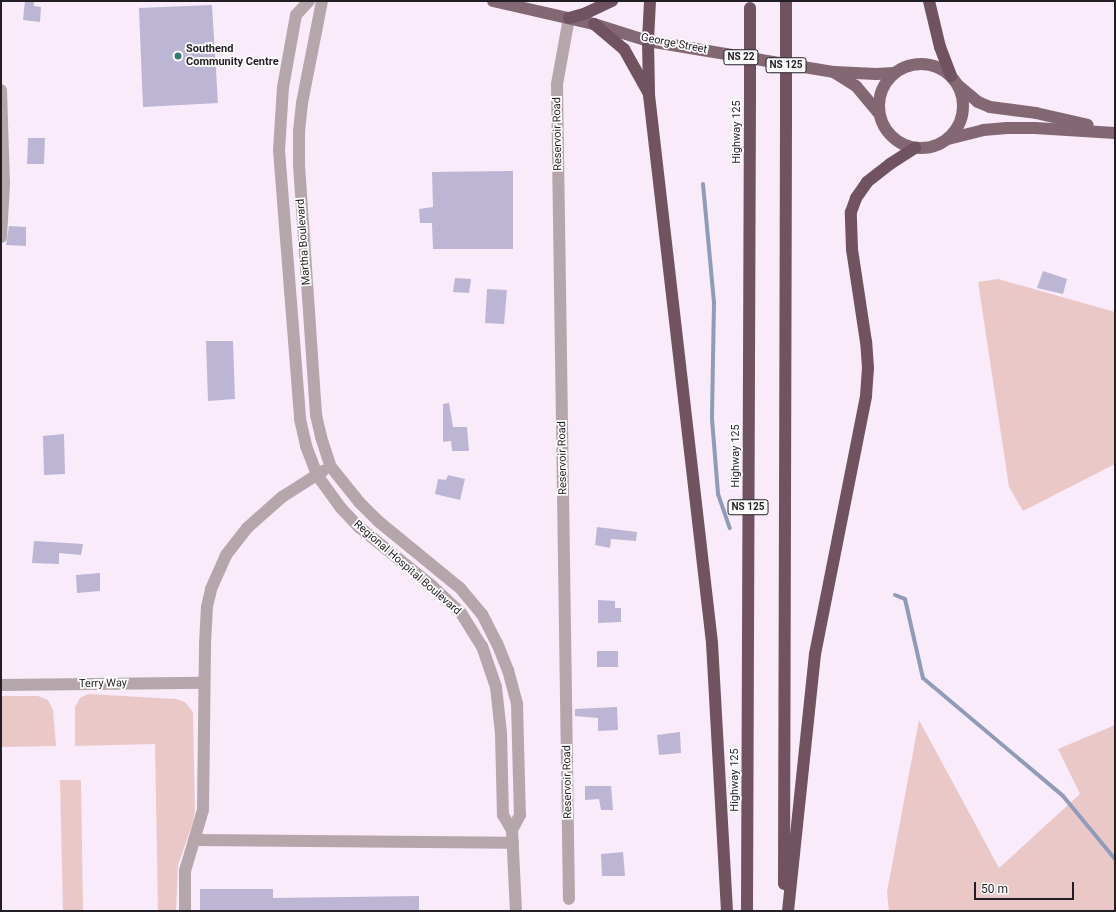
<!DOCTYPE html>
<style>
body{margin:0}
#map{position:relative;width:1116px;height:912px;overflow:hidden;background:#f9ebfa;font-family:Roboto,sans-serif}
div>[style]{position:absolute}
[style*='--x']{left:calc(var(--x)*1px);top:calc(var(--y)*1px);width:calc(var(--w)*1px);rotate:calc(var(--a)*1deg)}
.green>*{inset:0;background:#ebc8c8}
.stream>*{height:4px;margin:-2px;padding:0 2px;transform-origin:2px;border-radius:2px;background:#909bb9}
.building>*{inset:0;background:#bcb5d4}
.minor>*{height:12px;margin:-6px;padding:0 6px;transform-origin:6px;border-radius:6px;background:#b5a6ac}
.major>*{height:12px;margin:-6px;padding:0 6px;transform-origin:6px;border-radius:6px;background:#836874}
.major>.ring{margin:-6px;padding:0;box-sizing:content-box;background:none;border:12px solid #836874;border-radius:50%}
.highway>*{height:12px;margin:-6px;padding:0 6px;transform-origin:6px;border-radius:6px;background:#715260}
.highway-bridge>*{height:12px;margin:-6px;padding:0 6px;transform-origin:6px;border-radius:6px;background:#715260}
.dots>*{width:11px;height:11px;translate:-50% -50%;box-sizing:border-box;border:2px solid #fefefe;border-radius:50%}
span{translate:-50% -50%;white-space:nowrap;text-align:center;line-height:1.15;-webkit-text-stroke:3.5px #fefefe;paint-order:stroke}
.shield-label span{padding:1px 3px;background:#fefefe;border:1px solid;border-radius:3px;-webkit-text-stroke-width:0}
.shield-label{font-size:10px;color:#231e24;font-weight:700}
.street-label{font-size:11px;color:#231e24}
.poi-label{font-size:11px;color:#231e24;font-weight:700}
.left{translate:0 -50%;text-align:left}
.frame{position:absolute;inset:0;border:2px solid #231e24;pointer-events:none}
.scale{position:absolute;left:974px;top:882px;width:100px;height:18px;box-sizing:border-box;border:2px solid #231e24;border-top:0;padding-left:5px;font-size:12px;line-height:14px;white-space:nowrap;color:#231e24;-webkit-text-stroke:3px #fefefe;paint-order:stroke}
</style>
<div id="map">
<div class="green">
<div style="clip-path:polygon(998px 279px,1115px 312px,1115px 464px,1023px 511px,1009px 487px,978px 282px)"></div>
<div style="clip-path:polygon(88px 694px,176px 699px,185px 702px,193px 712px,195px 811px,193px 822px,178px 865px,176px 911px,158px 911px,155px 744px,75px 746px,75px 707px,80px 698px)"></div>
<div style="clip-path:polygon(1px 696px,38px 696px,48px 700px,53px 710px,56px 746px,1px 747px)"></div>
<div style="clip-path:polygon(919px 720px,999px 868px,1080px 794px,1058px 749px,1115px 725px,1115px 911px,889px 911px,887px 892px)"></div>
<div style="clip-path:polygon(60px 780px,81px 780px,83px 911px,63px 911px)"></div>
</div>
<div class="stream">
<div style="--x:703;--y:184;--w:119;--a:84.7"></div>
<div style="--x:714;--y:302;--w:117;--a:91"></div>
<div style="--x:712;--y:419;--w:75;--a:85.4"></div>
<div style="--x:718;--y:494;--w:36;--a:71"></div>
<div style="--x:895;--y:595;--w:11;--a:22"></div>
<div style="--x:905;--y:599;--w:81;--a:77.2"></div>
<div style="--x:923;--y:678;--w:183;--a:40.1"></div>
<div style="--x:1063;--y:796;--w:82;--a:50.5"></div>
</div>
<div class="building">
<div style="clip-path:polygon(25px 1px,34px 1px,34px 6px,41px 7px,40px 22px,23px 20px)"></div>
<div style="clip-path:polygon(212px 5px,218px 103px,143px 107px,139px 8px)"></div>
<div style="clip-path:polygon(28px 138px,45px 138px,44px 164px,27px 164px)"></div>
<div style="clip-path:polygon(513px 171px,513px 249px,433px 249px,432px 223px,420px 223px,419px 209px,433px 207px,432px 172px)"></div>
<div style="clip-path:polygon(9px 226px,26px 227px,26px 246px,6px 245px)"></div>
<div style="clip-path:polygon(1043px 271px,1067px 279px,1063px 294px,1037px 288px)"></div>
<div style="clip-path:polygon(455px 278px,471px 279px,469px 293px,453px 292px)"></div>
<div style="clip-path:polygon(487px 289px,507px 290px,504px 324px,485px 323px)"></div>
<div style="clip-path:polygon(206px 341px,233px 341px,235px 399px,208px 401px)"></div>
<div style="clip-path:polygon(449px 403px,453px 427px,467px 427px,469px 451px,452px 451px,451px 441px,443px 442px,443px 404px)"></div>
<div style="clip-path:polygon(64px 434px,65px 474px,44px 475px,43px 436px)"></div>
<div style="clip-path:polygon(448px 475px,465px 479px,460px 500px,435px 494px,438px 479px,446px 480px)"></div>
<div style="clip-path:polygon(597px 527px,637px 532px,636px 541px,611px 539px,610px 548px,595px 545px)"></div>
<div style="clip-path:polygon(34px 541px,83px 544px,81px 555px,59px 553px,59px 564px,32px 563px)"></div>
<div style="clip-path:polygon(100px 573px,100px 591px,77px 593px,76px 575px)"></div>
<div style="clip-path:polygon(598px 600px,615px 601px,615px 608px,621px 608px,621px 622px,598px 623px)"></div>
<div style="clip-path:polygon(597px 651px,618px 651px,618px 667px,597px 667px)"></div>
<div style="clip-path:polygon(617px 707px,618px 730px,598px 731px,598px 718px,575px 716px,575px 709px)"></div>
<div style="clip-path:polygon(680px 732px,681px 753px,659px 755px,657px 735px)"></div>
<div style="clip-path:polygon(585px 786px,611px 786px,613px 810px,601px 810px,599px 799px,585px 800px)"></div>
<div style="clip-path:polygon(623px 852px,625px 876px,602px 876px,601px 854px)"></div>
<div style="clip-path:polygon(200px 889px,273px 889px,273px 898px,419px 896px,419px 911px,200px 911px)"></div>
</div>
<div class="minor">
<div style="--x:309;--y:1;--w:19;--a:133"></div>
<div style="--x:296;--y:15;--w:73;--a:100.2"></div>
<div style="--x:283;--y:87;--w:63;--a:93.6"></div>
<div style="--x:279;--y:150;--w:270;--a:85.5"></div>
<div style="--x:300;--y:419;--w:28;--a:77"></div>
<div style="--x:306;--y:446;--w:31;--a:69"></div>
<div style="--x:317;--y:475;--w:41;--a:54"></div>
<div style="--x:341;--y:508;--w:26;--a:47"></div>
<div style="--x:359;--y:527;--w:94;--a:38.9"></div>
<div style="--x:432;--y:586;--w:40;--a:43"></div>
<div style="--x:461;--y:613;--w:39;--a:58"></div>
<div style="--x:482;--y:646;--w:43;--a:71.1"></div>
<div style="--x:496;--y:687;--w:46;--a:83.8"></div>
<div style="--x:501;--y:733;--w:82;--a:88.6"></div>
<div style="--x:503;--y:815;--w:17;--a:59"></div>
<div style="--x:512;--y:830;--w:81;--a:87.2"></div>
<div style="--x:322;--y:1;--w:104;--a:101.1"></div>
<div style="--x:302;--y:103;--w:28;--a:96"></div>
<div style="--x:299;--y:131;--w:34;--a:90"></div>
<div style="--x:299;--y:165;--w:251;--a:86.1"></div>
<div style="--x:316;--y:415;--w:23;--a:77"></div>
<div style="--x:321;--y:437;--w:32;--a:72"></div>
<div style="--x:331;--y:467;--w:45;--a:51.3"></div>
<div style="--x:359;--y:502;--w:27;--a:45"></div>
<div style="--x:378;--y:521;--w:106;--a:39.3"></div>
<div style="--x:460;--y:588;--w:34;--a:50"></div>
<div style="--x:482;--y:614;--w:33;--a:63"></div>
<div style="--x:497;--y:643;--w:29;--a:68"></div>
<div style="--x:508;--y:670;--w:35;--a:75"></div>
<div style="--x:517;--y:704;--w:111;--a:88.5"></div>
<div style="--x:520;--y:815;--w:17;--a:118"></div>
<div style="--x:569;--y:18;--w:67;--a:100.3"></div>
<div style="--x:557;--y:84;--w:815;--a:89.16"></div>
<div style="--x:1;--y:90;--w:94;--a:88.2"></div>
<div style="--x:4;--y:184;--w:53;--a:93.2"></div>
<div style="--x:1;--y:685;--w:203;--a:-0.6"></div>
<div style="--x:194;--y:840;--w:319;--a:0.5"></div>
<div style="--x:185;--y:911;--w:40;--a:-90"></div>
<div style="--x:185;--y:871;--w:64;--a:-73.6"></div>
<div style="--x:203;--y:810;--w:166;--a:-89.3"></div>
<div style="--x:205;--y:644;--w:37;--a:-87"></div>
<div style="--x:207;--y:607;--w:18;--a:-77"></div>
<div style="--x:211;--y:589;--w:37;--a:-66"></div>
<div style="--x:226;--y:555;--w:34;--a:-52"></div>
<div style="--x:247;--y:528;--w:47;--a:-41.5"></div>
<div style="--x:282;--y:497;--w:49;--a:-32.4"></div>
</div>
<div class="major">
<div style="--x:493;--y:1;--w:104;--a:12.8"></div>
<div style="--x:594;--y:24;--w:57;--a:17.5"></div>
<div style="--x:648;--y:41;--w:189;--a:9.5"></div>
<div style="--x:834;--y:72;--w:42;--a:2.7"></div>
<div style="--x:876;--y:74;--w:18;--a:-3"></div>
<div class="ring" style="left:879px;top:64px;width:72px;height:72px"></div>
<div style="--x:835;--y:73;--w:25;--a:32"></div>
<div style="--x:856;--y:86;--w:34;--a:50"></div>
<div style="--x:959;--y:86;--w:25;--a:40"></div>
<div style="--x:978;--y:102;--w:13;--a:23"></div>
<div style="--x:990;--y:107;--w:46;--a:7.4"></div>
<div style="--x:1036;--y:113;--w:53;--a:13"></div>
<div style="--x:948;--y:139;--w:36;--a:-14"></div>
<div style="--x:983;--y:130;--w:24;--a:-5"></div>
<div style="--x:1007;--y:128;--w:28;--a:0"></div>
<div style="--x:1035;--y:128;--w:80;--a:3.6"></div>
</div>
<div class="highway">
<div style="--x:650;--y:1;--w:40;--a:92.9"></div>
<div style="--x:648;--y:41;--w:54;--a:88.9"></div>
<div style="--x:649;--y:95;--w:552;--a:83.44"></div>
<div style="--x:712;--y:643;--w:268;--a:86.8"></div>
<div style="--x:786;--y:1;--w:16;--a:90"></div>
<div style="--x:929;--y:1;--w:47;--a:76.6"></div>
<div style="--x:940;--y:47;--w:31;--a:69"></div>
<div style="--x:569;--y:18;--w:16;--a:-15"></div>
<div style="--x:584;--y:14;--w:31;--a:-25"></div>
<div style="--x:594;--y:24;--w:39;--a:40"></div>
<div style="--x:624;--y:49;--w:49;--a:60.8"></div>
<div style="--x:784;--y:884;--w:771;--a:-89.85"></div>
<div style="--x:747;--y:911;--w:809;--a:-89.79"></div>
<div style="--x:788;--y:911;--w:258;--a:-84"></div>
<div style="--x:815;--y:654;--w:263;--a:-78.8"></div>
<div style="--x:866;--y:396;--w:28;--a:-86"></div>
<div style="--x:868;--y:368;--w:26;--a:-94"></div>
<div style="--x:866;--y:342;--w:94;--a:-98.6"></div>
<div style="--x:852;--y:249;--w:37;--a:-92"></div>
<div style="--x:851;--y:212;--w:15;--a:-70"></div>
<div style="--x:856;--y:198;--w:19;--a:-55"></div>
<div style="--x:867;--y:182;--w:29;--a:-38"></div>
<div style="--x:890;--y:164;--w:30;--a:-33"></div>
</div>
<div class="highway-bridge">
<div style="--x:750;--y:102;--w:94;--a:-90"></div>
<div style="--x:786;--y:113;--w:96;--a:-90"></div>
</div>
<div class="dots">
<div style="left:178px;top:56px;background:#347b74"></div>
</div>
<div class="shield-label">
<span style="left:741px;top:57px">NS 22</span>
<span style="left:786px;top:65px">NS 125</span>
<span style="left:748px;top:507px">NS 125</span>
</div>
<div class="street-label">
<span style="left:674px;top:44px;rotate:11deg">George Street</span>
<span style="left:737px;top:132px;rotate:-90deg">Highway 125</span>
<span style="left:558px;top:134px;rotate:-91deg">Reservoir Road</span>
<span style="left:304px;top:242px;rotate:-94deg">Martha Boulevard</span>
<span style="left:736px;top:456px;rotate:-90deg">Highway 125</span>
<span style="left:563px;top:458px;rotate:-91deg">Reservoir Road</span>
<span style="left:407px;top:568px;rotate:41deg">Regional Hospital Boulevard</span>
<span style="left:103px;top:684px;rotate:-1deg">Terry Way</span>
<span style="left:735px;top:780px;rotate:-90deg">Highway 125</span>
<span style="left:568px;top:782px;rotate:-91deg">Reservoir Road</span>
</div>
<div class="poi-label">
<span class="left" style="left:186px;top:56px">Southend<br>Community Centre</span>
</div>
<div class="frame"></div>
<div class="scale">50 m</div>
</div>
